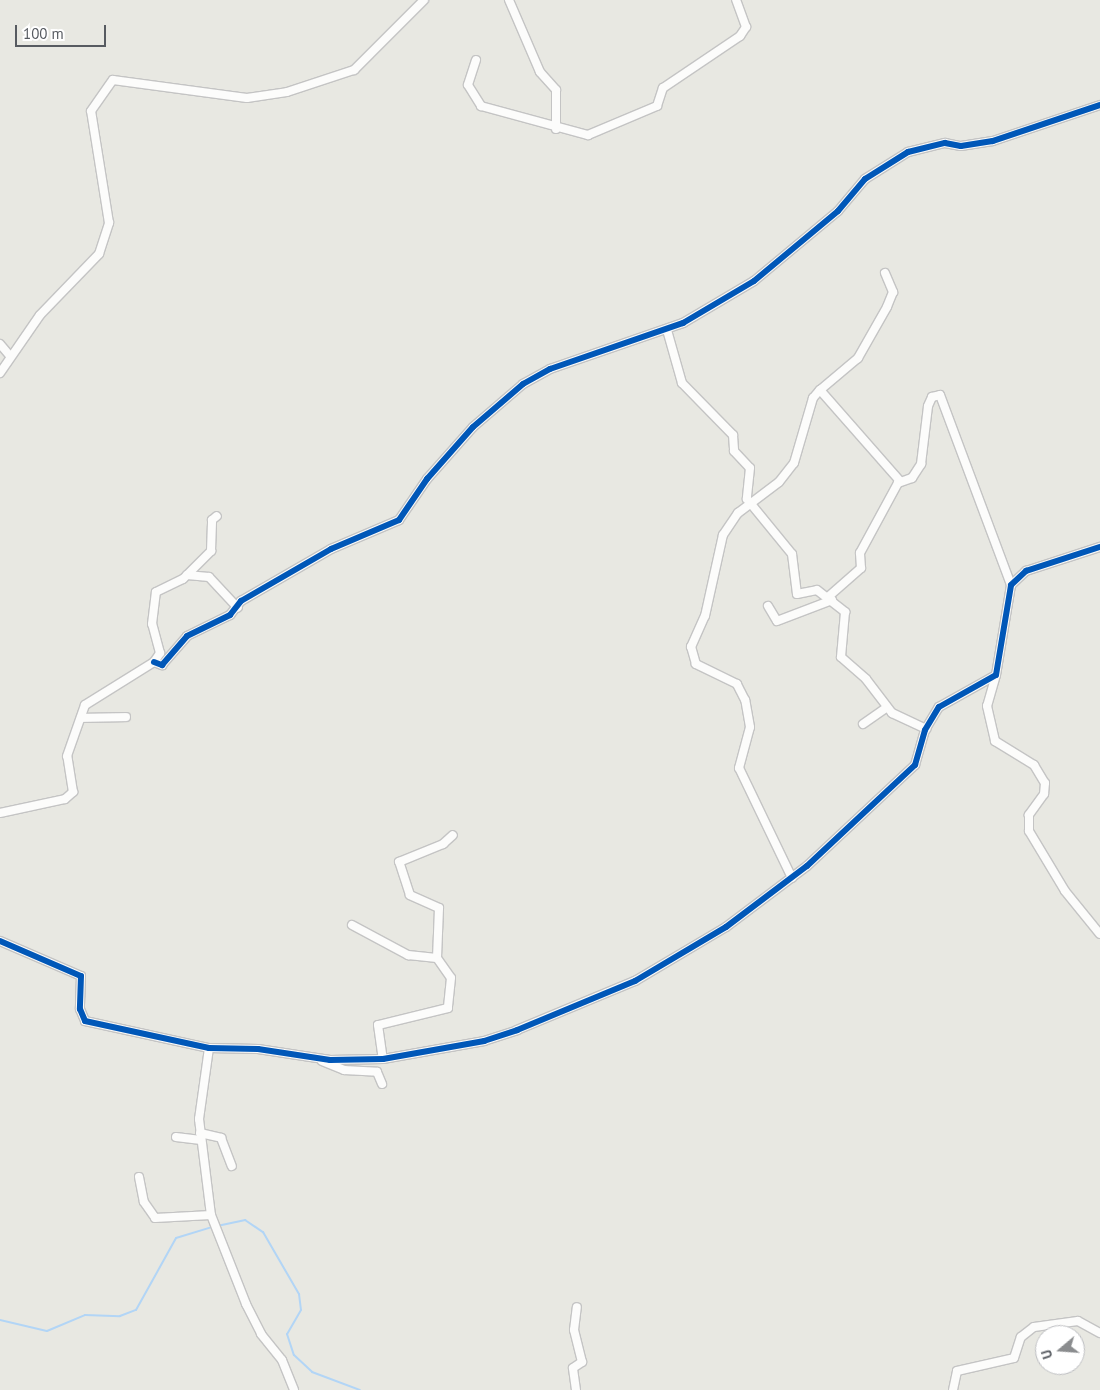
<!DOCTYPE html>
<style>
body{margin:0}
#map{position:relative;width:1100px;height:1390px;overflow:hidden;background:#e8e8e2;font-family:"PT Sans",sans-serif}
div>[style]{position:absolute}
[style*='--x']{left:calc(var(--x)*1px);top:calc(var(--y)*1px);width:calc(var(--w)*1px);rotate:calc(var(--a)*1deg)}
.stream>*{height:2px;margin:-1px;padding:0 1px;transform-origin:1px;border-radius:1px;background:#b2d5f6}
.roads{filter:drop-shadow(1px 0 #c4c4c4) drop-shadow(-1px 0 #c4c4c4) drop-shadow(0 1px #c4c4c4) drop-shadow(0 -1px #c4c4c4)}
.minor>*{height:8px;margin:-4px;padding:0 4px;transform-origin:4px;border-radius:4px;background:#fcfcfb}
.cycleway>*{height:6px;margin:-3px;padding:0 3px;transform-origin:3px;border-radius:3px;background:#0057b8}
span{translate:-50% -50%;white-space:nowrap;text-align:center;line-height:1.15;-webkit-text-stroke:5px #fff;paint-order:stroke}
.north{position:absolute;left:1035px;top:1325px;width:50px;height:50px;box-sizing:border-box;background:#fff;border:1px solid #bcbdc0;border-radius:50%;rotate:252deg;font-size:14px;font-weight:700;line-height:20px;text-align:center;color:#575b61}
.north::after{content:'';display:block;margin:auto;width:18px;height:22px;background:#8a8c8e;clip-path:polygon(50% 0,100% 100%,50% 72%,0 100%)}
.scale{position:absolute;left:15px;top:25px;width:91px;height:22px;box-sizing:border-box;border:2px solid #575b61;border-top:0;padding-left:6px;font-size:15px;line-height:18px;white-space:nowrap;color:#575b61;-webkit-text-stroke:4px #fff;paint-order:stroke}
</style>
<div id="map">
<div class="stream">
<div style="--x:217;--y:1226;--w:29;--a:-12"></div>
<div style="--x:245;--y:1220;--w:22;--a:34"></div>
<div style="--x:263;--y:1232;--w:72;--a:59.9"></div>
<div style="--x:299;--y:1294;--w:16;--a:83"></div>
<div style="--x:301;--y:1310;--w:28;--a:120"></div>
<div style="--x:287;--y:1334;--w:22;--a:72"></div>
<div style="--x:294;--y:1355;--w:25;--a:43"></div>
<div style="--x:312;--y:1372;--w:51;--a:20.6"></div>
<div style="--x:0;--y:1320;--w:48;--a:13.2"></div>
<div style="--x:47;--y:1331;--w:41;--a:-22.8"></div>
<div style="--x:85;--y:1315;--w:35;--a:2"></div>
<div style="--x:120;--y:1316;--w:17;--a:-21"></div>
<div style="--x:136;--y:1310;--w:82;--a:-60.9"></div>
<div style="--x:176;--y:1238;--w:39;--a:-17"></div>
</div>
<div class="roads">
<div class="minor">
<div style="--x:509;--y:0;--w:78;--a:66.7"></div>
<div style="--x:540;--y:72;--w:24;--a:48"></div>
<div style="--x:556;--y:90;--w:39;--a:90"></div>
<div style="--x:476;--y:60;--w:26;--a:108"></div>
<div style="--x:468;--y:85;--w:25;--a:58"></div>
<div style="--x:481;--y:106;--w:111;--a:15.2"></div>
<div style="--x:588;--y:135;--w:75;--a:-22.8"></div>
<div style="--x:657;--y:106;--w:19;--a:-72"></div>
<div style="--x:663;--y:88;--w:93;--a:-34"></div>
<div style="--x:740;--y:36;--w:11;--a:-56"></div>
<div style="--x:746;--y:27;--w:29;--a:-110"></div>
<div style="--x:885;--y:273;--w:21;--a:67"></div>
<div style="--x:893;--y:292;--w:16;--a:112"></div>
<div style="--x:887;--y:307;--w:59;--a:119.6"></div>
<div style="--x:858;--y:358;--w:50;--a:139.9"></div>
<div style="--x:820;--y:390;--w:121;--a:48.7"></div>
<div style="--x:667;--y:330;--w:55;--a:74.2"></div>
<div style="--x:682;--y:383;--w:73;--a:45.6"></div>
<div style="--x:733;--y:435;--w:16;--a:86"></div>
<div style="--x:734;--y:451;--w:23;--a:47"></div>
<div style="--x:750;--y:468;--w:31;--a:96"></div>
<div style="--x:747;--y:499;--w:71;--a:50.7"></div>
<div style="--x:792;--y:554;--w:40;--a:82.9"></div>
<div style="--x:797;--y:594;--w:20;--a:-11"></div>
<div style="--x:817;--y:590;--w:36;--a:38"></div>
<div style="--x:845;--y:612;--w:45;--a:95.1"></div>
<div style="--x:841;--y:657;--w:33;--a:41"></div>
<div style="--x:866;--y:679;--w:43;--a:52.6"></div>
<div style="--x:892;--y:713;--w:38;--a:25"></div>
<div style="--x:0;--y:344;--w:16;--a:50"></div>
<div style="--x:0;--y:373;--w:70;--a:-55.4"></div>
<div style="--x:40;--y:315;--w:85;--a:-46"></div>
<div style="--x:99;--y:254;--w:33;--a:-72"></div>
<div style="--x:109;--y:223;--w:113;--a:-99.1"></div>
<div style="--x:91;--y:111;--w:38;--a:-55"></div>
<div style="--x:113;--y:80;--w:135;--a:7.7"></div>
<div style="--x:247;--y:98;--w:40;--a:-8.5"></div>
<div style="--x:287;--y:92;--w:71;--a:-18.2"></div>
<div style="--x:354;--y:70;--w:99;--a:-45"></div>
<div style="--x:187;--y:575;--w:22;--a:5"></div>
<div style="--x:209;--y:577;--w:42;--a:46.9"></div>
<div style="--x:828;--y:597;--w:44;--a:-41.3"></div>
<div style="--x:861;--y:568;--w:15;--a:-94"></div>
<div style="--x:860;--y:553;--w:80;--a:-61.5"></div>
<div style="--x:898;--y:483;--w:15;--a:-20"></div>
<div style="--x:912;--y:478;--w:17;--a:-57"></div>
<div style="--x:921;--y:464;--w:58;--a:-83.1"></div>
<div style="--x:928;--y:406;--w:10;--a:-66"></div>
<div style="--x:932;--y:397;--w:8;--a:-14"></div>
<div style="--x:940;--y:395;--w:203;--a:69.5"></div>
<div style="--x:768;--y:606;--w:17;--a:59"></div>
<div style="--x:777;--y:621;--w:59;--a:-20.9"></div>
<div style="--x:154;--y:662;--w:9;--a:21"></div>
<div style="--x:162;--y:665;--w:38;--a:-49"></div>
<div style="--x:187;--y:636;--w:48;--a:-26"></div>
<div style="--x:230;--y:615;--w:18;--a:-52"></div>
<div style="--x:241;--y:601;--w:104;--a:-30"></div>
<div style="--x:331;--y:549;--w:74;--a:-23.1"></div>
<div style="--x:399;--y:520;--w:50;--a:-55.7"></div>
<div style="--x:427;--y:479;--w:69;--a:-48.5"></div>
<div style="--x:473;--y:427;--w:66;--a:-40.7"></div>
<div style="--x:523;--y:384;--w:31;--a:-29"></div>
<div style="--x:550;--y:369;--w:141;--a:-19.1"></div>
<div style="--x:683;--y:323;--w:82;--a:-30.6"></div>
<div style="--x:754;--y:281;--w:109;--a:-39.8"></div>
<div style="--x:838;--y:211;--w:42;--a:-49.8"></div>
<div style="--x:865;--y:179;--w:51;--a:-32.1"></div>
<div style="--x:908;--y:152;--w:38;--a:-14"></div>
<div style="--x:945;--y:143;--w:16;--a:11"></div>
<div style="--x:961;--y:146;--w:32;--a:-9"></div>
<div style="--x:993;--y:141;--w:113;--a:-18.6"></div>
<div style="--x:996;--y:675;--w:32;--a:106"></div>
<div style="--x:987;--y:706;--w:36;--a:77"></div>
<div style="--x:995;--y:741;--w:46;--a:31.6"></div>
<div style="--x:1034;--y:765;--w:21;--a:59"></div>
<div style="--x:1045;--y:783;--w:11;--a:95"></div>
<div style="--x:1044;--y:794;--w:26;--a:126"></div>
<div style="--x:1029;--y:815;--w:16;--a:90"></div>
<div style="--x:1029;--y:831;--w:70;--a:59"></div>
<div style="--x:1065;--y:891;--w:55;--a:50.9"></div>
<div style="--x:81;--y:718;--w:45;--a:-1.3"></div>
<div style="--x:863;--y:724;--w:28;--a:-35"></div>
<div style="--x:0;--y:813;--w:66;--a:-12.2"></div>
<div style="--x:65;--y:799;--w:11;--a:-41"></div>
<div style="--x:73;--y:792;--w:36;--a:-99"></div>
<div style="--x:67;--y:756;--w:54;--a:-70.6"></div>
<div style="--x:85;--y:705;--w:81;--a:-31.9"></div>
<div style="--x:154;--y:662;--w:11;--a:-56"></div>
<div style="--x:160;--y:653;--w:30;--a:-105"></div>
<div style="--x:152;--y:624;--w:32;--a:-83"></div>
<div style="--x:156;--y:592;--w:30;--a:-26"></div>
<div style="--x:183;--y:579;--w:40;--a:-45"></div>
<div style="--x:211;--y:551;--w:31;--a:-88"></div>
<div style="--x:212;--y:520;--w:6;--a:-39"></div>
<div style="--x:792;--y:878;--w:122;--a:-115.7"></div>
<div style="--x:739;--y:768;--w:42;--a:-75"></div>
<div style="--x:750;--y:727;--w:27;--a:-100"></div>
<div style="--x:745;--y:700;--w:18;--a:-117"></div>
<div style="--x:737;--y:684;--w:46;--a:-154"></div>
<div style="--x:696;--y:664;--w:18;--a:-106"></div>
<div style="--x:691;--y:647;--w:34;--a:-66"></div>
<div style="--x:705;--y:616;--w:83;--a:-77.5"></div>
<div style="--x:723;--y:535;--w:27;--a:-56"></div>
<div style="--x:738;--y:513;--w:51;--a:-37.1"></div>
<div style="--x:779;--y:482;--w:24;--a:-52"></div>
<div style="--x:794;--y:463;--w:68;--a:-73.7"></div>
<div style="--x:813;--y:398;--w:11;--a:-49"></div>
<div style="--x:352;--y:925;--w:64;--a:28.2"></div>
<div style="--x:408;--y:955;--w:29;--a:6"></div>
<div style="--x:437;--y:958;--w:24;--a:55"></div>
<div style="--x:451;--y:978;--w:30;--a:96"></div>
<div style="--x:448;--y:1008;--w:72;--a:166.3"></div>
<div style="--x:378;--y:1025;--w:34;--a:82"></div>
<div style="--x:0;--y:941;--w:88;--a:23.4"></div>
<div style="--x:81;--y:976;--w:33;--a:92"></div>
<div style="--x:80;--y:1009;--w:13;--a:67"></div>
<div style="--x:85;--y:1021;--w:127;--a:12.3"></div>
<div style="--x:209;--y:1048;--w:49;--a:1.2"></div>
<div style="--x:258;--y:1049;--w:73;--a:8.7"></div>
<div style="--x:330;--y:1060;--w:53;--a:-1.1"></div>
<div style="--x:383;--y:1059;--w:103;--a:-10.1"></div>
<div style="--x:484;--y:1041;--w:35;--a:-18"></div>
<div style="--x:517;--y:1030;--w:128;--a:-22.6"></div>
<div style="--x:635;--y:981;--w:106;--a:-30.7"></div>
<div style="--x:726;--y:927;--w:101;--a:-37"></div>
<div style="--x:807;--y:866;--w:148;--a:-43.1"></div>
<div style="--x:915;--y:765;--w:36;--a:-74"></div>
<div style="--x:925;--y:730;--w:27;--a:-59"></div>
<div style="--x:939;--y:707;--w:65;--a:-29.3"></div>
<div style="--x:996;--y:675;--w:91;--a:-80.5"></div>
<div style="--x:1011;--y:585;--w:21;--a:-43"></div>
<div style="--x:1026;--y:571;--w:78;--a:-18"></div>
<div style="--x:437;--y:958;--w:50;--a:-87.7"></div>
<div style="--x:439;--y:908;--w:32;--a:-156"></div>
<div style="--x:410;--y:895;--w:35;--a:-108"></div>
<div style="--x:399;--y:862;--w:48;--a:-22.2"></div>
<div style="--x:443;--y:844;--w:13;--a:-42"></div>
<div style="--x:209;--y:1048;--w:72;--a:98"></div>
<div style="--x:199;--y:1119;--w:97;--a:82.9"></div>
<div style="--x:211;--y:1215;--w:96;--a:68.5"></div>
<div style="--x:246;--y:1304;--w:34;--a:63"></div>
<div style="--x:261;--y:1334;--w:33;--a:51"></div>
<div style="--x:282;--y:1360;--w:32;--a:68"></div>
<div style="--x:322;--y:1061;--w:24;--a:22"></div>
<div style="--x:344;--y:1070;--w:33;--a:3"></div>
<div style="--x:377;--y:1072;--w:13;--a:67"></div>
<div style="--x:200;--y:1133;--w:22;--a:13"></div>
<div style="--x:221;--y:1138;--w:30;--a:69"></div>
<div style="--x:176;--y:1137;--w:25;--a:7"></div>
<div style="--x:139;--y:1177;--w:25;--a:79"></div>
<div style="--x:144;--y:1202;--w:19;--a:55"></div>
<div style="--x:155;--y:1218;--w:56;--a:-3.1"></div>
<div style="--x:576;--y:1390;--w:22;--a:-98"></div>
<div style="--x:573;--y:1368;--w:11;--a:-34"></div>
<div style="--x:582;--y:1362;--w:33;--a:-104"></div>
<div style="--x:574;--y:1330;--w:23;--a:-83"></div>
<div style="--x:953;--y:1390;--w:19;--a:-78"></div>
<div style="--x:957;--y:1371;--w:58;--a:-12.8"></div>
<div style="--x:1014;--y:1358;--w:22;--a:-72"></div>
<div style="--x:1021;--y:1337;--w:16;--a:-38"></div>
<div style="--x:1034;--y:1327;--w:44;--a:-7.8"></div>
<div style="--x:1078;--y:1321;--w:25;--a:29"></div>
</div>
</div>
<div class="cycleway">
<div style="--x:154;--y:662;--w:9;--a:21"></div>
<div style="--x:162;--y:665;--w:38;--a:-49"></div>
<div style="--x:187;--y:636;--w:48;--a:-26"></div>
<div style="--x:230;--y:615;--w:18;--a:-52"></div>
<div style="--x:241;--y:601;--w:104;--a:-30"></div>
<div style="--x:331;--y:549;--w:74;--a:-23.1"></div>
<div style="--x:399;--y:520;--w:50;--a:-55.7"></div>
<div style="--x:427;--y:479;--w:69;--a:-48.5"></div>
<div style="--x:473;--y:427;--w:66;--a:-40.7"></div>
<div style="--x:523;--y:384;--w:31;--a:-29"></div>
<div style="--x:550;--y:369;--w:141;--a:-19.1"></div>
<div style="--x:683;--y:323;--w:82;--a:-30.6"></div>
<div style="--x:754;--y:281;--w:109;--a:-39.8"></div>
<div style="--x:838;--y:211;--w:42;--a:-49.8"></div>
<div style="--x:865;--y:179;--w:51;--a:-32.1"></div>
<div style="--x:908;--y:152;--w:38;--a:-14"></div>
<div style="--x:945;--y:143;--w:16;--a:11"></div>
<div style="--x:961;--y:146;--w:32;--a:-9"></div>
<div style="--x:993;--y:141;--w:113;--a:-18.6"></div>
<div style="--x:0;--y:941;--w:88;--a:23.4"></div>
<div style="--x:81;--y:976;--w:33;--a:92"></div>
<div style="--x:80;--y:1009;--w:13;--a:67"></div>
<div style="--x:85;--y:1021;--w:127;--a:12.3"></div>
<div style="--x:209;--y:1048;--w:49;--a:1.2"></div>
<div style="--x:258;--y:1049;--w:73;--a:8.7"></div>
<div style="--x:330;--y:1060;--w:53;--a:-1.1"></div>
<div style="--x:383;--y:1059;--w:103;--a:-10.1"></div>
<div style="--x:484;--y:1041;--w:35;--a:-18"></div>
<div style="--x:517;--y:1030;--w:128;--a:-22.6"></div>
<div style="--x:635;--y:981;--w:106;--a:-30.7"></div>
<div style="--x:726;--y:927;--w:101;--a:-37"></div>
<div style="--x:807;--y:866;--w:148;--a:-43.1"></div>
<div style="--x:915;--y:765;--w:36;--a:-74"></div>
<div style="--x:925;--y:730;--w:27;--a:-59"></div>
<div style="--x:939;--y:707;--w:65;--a:-29.3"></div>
<div style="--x:996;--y:675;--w:91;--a:-80.5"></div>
<div style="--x:1011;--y:585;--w:21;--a:-43"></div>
<div style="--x:1026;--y:571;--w:78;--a:-18"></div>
</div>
<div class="north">U</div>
<div class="scale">100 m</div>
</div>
